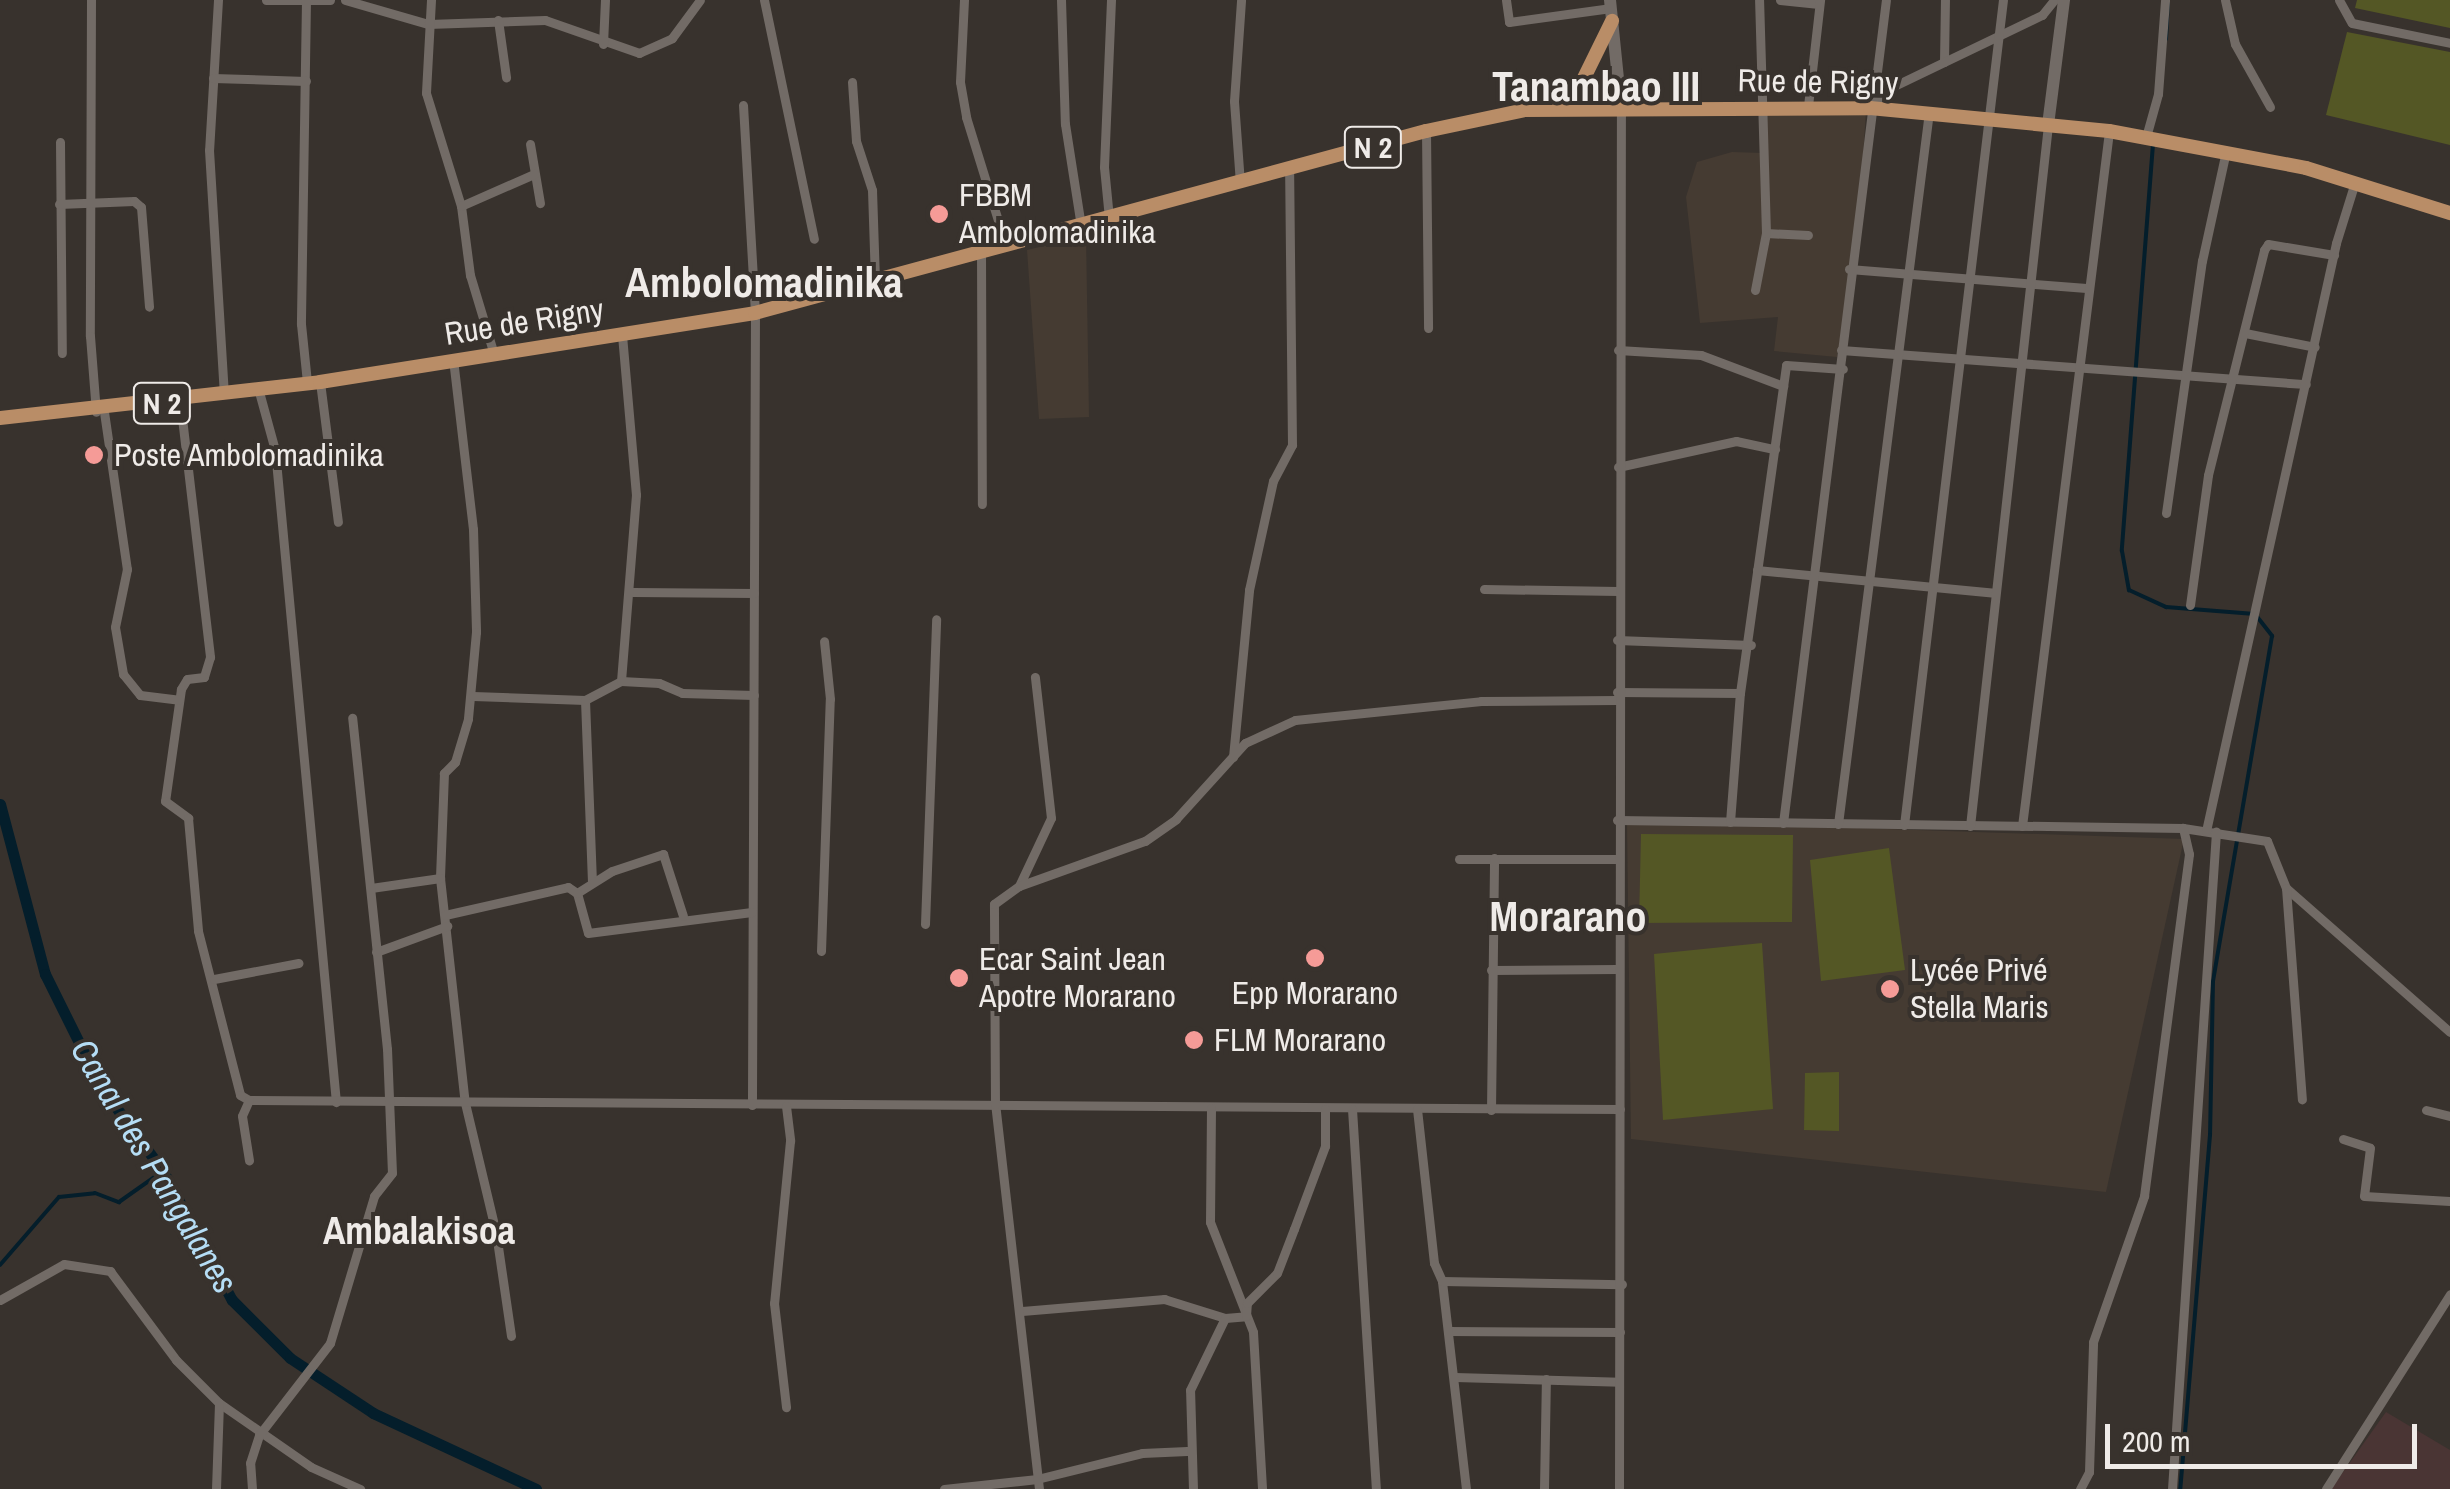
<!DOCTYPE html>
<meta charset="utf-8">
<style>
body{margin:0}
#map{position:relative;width:2450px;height:1489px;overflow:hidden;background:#38322d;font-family:"Archivo Narrow",sans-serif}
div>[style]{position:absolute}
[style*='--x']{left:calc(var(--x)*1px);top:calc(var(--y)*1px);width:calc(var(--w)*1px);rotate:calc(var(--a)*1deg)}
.built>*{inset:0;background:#453b32}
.industrial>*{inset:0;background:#4a3534}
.green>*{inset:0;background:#545725}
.stream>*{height:4px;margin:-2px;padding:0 2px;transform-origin:2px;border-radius:2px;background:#041e2b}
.canal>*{height:11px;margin:-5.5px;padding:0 5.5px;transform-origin:5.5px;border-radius:5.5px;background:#041e2b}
.street>*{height:9px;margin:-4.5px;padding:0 4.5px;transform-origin:4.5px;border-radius:4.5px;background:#726b66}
.secondary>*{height:12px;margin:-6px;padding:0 6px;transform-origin:6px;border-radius:6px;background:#726b66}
.primary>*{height:14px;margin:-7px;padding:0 7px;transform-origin:7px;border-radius:7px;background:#b98d67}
.dots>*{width:28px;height:28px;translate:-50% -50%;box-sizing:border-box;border:5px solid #38322d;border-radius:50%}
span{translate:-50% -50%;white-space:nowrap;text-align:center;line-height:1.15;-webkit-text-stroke:8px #38322d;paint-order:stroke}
.shield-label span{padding:2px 8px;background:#38322d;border:2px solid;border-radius:8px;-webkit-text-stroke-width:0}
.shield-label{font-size:30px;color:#efebe8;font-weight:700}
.street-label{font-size:32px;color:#efebe8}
.poi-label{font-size:32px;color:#efebe8}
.left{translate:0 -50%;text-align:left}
.water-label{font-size:35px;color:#b5ddf5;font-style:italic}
.quarter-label{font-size:38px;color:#efebe8;font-weight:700}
.district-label{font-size:42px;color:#efebe8;font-weight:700}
.scale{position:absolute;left:2105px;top:1424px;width:312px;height:45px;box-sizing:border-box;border:5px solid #efebe8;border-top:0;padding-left:12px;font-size:30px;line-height:35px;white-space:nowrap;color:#efebe8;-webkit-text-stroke:8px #38322d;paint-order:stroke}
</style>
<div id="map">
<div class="built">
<div style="clip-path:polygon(1767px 111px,1866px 111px,1858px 235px,1837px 357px,1774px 351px,1778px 317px,1700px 323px,1686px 197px,1697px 162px,1732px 152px,1763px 153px)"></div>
<div style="clip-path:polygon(1086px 236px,1089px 417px,1039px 419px,1027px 250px)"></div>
<div style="clip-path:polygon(1627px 820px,2184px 839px,2106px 1192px,1631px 1139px)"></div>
</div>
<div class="industrial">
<div style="clip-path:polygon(2386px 1412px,2450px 1450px,2450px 1489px,2331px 1489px)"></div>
</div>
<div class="green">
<div style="clip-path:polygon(2357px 0,2450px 0,2450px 28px,2355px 8px)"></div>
<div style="clip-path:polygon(2347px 32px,2450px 52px,2450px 145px,2326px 115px)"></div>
<div style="clip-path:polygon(1641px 834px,1793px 835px,1792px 922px,1639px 923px)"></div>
<div style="clip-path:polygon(1889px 848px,1905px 970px,1821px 981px,1810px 860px)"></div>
<div style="clip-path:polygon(1762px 943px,1773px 1109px,1663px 1120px,1654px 954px)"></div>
<div style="clip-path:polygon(1839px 1072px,1839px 1131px,1804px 1130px,1805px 1073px)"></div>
</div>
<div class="stream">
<div style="--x:2166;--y:39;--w:39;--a:-87"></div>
<div style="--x:2153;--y:144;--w:408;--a:94.4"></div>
<div style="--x:2122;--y:551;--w:40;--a:80"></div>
<div style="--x:2129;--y:590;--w:41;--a:24.7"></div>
<div style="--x:2166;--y:607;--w:89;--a:4.5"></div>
<div style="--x:2255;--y:614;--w:28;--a:52"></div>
<div style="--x:2272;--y:636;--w:350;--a:99.7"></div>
<div style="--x:2213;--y:981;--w:154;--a:91.1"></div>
<div style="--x:2210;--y:1135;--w:355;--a:94.8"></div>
<div style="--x:0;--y:1265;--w:90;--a:-49.1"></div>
<div style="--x:59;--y:1197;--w:36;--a:-6"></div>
<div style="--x:95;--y:1193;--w:26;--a:21"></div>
<div style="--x:119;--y:1202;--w:54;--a:-35.2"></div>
</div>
<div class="canal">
<div style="--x:0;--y:804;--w:176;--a:75.2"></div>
<div style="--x:45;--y:974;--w:126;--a:63.6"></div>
<div style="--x:101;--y:1087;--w:104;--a:53.6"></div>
<div style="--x:163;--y:1171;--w:146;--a:61.9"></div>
<div style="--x:232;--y:1300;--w:82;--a:45"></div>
<div style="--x:290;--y:1358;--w:100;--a:33.5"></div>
<div style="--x:373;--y:1413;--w:180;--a:25"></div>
</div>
<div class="street">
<div style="--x:91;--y:0;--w:336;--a:90.2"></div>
<div style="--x:90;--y:336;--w:76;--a:85.5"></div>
<div style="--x:218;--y:0;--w:150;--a:93.4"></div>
<div style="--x:209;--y:150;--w:243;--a:86.5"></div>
<div style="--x:266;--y:0;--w:64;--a:0"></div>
<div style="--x:306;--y:0;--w:324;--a:90.9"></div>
<div style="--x:301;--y:324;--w:58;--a:84.1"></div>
<div style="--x:345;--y:0;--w:86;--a:16.1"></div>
<div style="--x:428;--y:24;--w:117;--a:-2"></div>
<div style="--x:545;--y:20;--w:100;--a:19.3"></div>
<div style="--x:639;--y:53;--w:36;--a:-24"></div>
<div style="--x:672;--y:38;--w:47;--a:-53.6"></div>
<div style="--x:431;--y:0;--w:93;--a:93.1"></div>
<div style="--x:426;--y:93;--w:118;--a:72.8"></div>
<div style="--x:461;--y:206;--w:70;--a:82.6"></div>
<div style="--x:470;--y:275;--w:79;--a:73.2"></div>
<div style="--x:764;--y:0;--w:244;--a:78.2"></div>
<div style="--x:964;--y:0;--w:82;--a:92.8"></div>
<div style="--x:960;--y:82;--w:36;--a:80"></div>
<div style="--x:966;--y:117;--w:135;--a:72.8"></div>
<div style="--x:1061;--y:0;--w:124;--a:88.2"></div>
<div style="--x:1065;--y:124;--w:103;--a:81.1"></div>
<div style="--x:1506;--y:0;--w:22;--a:82"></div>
<div style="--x:1509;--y:22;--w:103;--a:-7.8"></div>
<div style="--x:1780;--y:0;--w:39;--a:6"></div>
<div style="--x:2225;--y:0;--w:45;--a:77.2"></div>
<div style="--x:2235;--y:44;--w:72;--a:60.9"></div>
<div style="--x:2339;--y:0;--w:26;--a:61"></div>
<div style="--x:2352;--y:23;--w:100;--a:11.5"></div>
<div style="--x:498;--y:20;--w:58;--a:82"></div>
<div style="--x:603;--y:44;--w:44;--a:-87.4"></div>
<div style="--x:1944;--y:62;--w:62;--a:-89.1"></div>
<div style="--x:213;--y:78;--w:93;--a:1.8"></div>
<div style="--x:852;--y:82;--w:59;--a:86.1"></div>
<div style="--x:856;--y:141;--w:52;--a:71.9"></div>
<div style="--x:872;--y:190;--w:91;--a:88.1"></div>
<div style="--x:743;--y:105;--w:208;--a:86.7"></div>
<div style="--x:755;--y:313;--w:792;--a:90.22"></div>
<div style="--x:1808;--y:106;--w:107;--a:-83.5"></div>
<div style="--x:1870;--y:108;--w:28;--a:-45"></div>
<div style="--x:1890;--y:88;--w:169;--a:-25.7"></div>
<div style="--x:2042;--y:15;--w:19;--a:-51"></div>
<div style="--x:1426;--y:131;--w:197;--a:89.4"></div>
<div style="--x:2146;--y:137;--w:45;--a:-74.4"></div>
<div style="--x:2158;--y:94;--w:94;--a:-85.7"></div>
<div style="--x:60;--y:142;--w:211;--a:89.5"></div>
<div style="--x:530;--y:144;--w:60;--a:80.4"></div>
<div style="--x:1240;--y:183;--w:82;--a:-94.2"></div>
<div style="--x:1234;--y:101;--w:101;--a:-86"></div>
<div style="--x:59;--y:204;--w:75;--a:-2.3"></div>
<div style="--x:134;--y:201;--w:9;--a:41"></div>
<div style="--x:141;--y:207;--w:100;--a:85.4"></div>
<div style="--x:461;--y:206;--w:80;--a:-23.7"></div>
<div style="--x:1109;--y:218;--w:51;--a:-95.6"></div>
<div style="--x:1104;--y:167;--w:167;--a:-87.6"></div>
<div style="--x:1766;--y:233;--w:42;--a:2.7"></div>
<div style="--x:981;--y:252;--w:252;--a:89.8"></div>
<div style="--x:1849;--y:269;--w:238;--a:4.6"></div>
<div style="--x:1755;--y:290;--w:58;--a:-79.1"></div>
<div style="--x:1766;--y:233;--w:233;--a:-91.7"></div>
<div style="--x:2245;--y:333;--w:71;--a:11.3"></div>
<div style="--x:1618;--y:350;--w:83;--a:3.4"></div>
<div style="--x:1701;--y:355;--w:88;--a:20.7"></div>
<div style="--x:1841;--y:350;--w:466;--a:4.2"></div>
<div style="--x:453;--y:359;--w:171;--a:83.3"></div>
<div style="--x:473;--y:529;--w:103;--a:88.3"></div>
<div style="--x:476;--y:632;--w:87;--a:95.3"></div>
<div style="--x:468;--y:719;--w:45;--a:106.8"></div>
<div style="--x:455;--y:762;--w:16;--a:135"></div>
<div style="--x:444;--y:773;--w:105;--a:92.2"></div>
<div style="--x:440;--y:878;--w:226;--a:83.7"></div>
<div style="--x:465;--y:1103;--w:134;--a:76.6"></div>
<div style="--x:496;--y:1233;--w:104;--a:81.7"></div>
<div style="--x:320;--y:382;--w:141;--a:82.7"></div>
<div style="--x:258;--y:388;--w:64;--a:74.7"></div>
<div style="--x:275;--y:450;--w:655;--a:84.66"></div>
<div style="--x:180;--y:401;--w:258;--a:83.3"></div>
<div style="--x:210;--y:657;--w:21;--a:107"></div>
<div style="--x:204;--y:677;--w:17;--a:173"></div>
<div style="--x:187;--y:679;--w:12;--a:121"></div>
<div style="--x:181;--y:689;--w:113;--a:98.1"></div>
<div style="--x:165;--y:801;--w:29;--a:36"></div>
<div style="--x:188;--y:818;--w:113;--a:84.9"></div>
<div style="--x:198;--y:931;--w:169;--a:75.6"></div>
<div style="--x:240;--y:1095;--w:10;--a:29"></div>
<div style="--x:249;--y:1100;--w:1371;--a:0.38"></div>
<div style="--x:104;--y:412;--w:159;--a:81.7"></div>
<div style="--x:127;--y:569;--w:59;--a:101.7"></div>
<div style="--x:115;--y:627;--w:48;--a:80.3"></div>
<div style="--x:123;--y:674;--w:27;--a:51"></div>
<div style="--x:140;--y:695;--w:39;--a:7"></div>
<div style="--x:1618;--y:467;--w:121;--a:-12.4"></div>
<div style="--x:1736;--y:441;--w:40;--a:12"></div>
<div style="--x:2166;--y:513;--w:255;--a:-81.9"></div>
<div style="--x:2202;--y:261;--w:113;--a:-77.7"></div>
<div style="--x:1757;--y:570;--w:238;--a:5.5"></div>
<div style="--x:1484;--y:589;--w:134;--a:0.9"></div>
<div style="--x:633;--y:592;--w:121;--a:0.5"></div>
<div style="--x:2190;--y:605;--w:131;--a:-82.1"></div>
<div style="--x:2208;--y:475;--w:232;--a:-76"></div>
<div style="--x:2264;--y:250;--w:7;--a:-56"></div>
<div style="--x:2268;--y:244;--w:67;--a:9.5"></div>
<div style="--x:1617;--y:640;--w:134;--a:2.1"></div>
<div style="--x:621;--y:681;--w:187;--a:-85.4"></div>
<div style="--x:636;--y:495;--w:161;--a:-95"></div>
<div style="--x:1617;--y:692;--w:123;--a:0.5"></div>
<div style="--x:473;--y:696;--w:112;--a:2"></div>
<div style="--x:585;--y:700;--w:41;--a:-27.8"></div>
<div style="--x:621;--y:681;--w:38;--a:3"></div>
<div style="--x:659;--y:683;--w:25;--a:23"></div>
<div style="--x:682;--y:693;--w:72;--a:1.6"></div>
<div style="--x:585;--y:700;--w:181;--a:87.8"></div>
<div style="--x:1233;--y:757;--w:168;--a:-84.5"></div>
<div style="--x:1249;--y:590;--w:112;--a:-77.6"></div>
<div style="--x:1273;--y:481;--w:41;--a:-62.2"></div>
<div style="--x:1292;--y:445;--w:276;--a:-90.6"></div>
<div style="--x:1617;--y:820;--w:566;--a:0.81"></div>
<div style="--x:2183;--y:828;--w:85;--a:8.8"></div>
<div style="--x:2267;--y:841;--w:51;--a:68"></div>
<div style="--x:2286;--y:888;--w:218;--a:41.3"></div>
<div style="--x:1730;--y:822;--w:129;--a:-85.6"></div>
<div style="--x:1740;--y:693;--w:331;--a:-82"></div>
<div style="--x:1786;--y:365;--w:57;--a:4"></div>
<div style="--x:1783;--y:823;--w:829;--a:-82.87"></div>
<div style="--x:1838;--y:824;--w:718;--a:-82.72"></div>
<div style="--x:1904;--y:825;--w:831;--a:-83.16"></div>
<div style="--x:1970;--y:826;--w:705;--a:-83.65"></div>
<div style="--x:2022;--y:826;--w:700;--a:-82.86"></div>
<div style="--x:2206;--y:831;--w:602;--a:-77.53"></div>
<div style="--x:2336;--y:243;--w:64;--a:-72.7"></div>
<div style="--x:1459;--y:859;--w:158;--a:0"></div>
<div style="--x:1019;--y:886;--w:75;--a:-64.8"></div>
<div style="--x:1051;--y:818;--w:142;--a:-96.5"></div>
<div style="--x:371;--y:888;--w:70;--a:-8.2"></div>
<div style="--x:2286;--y:888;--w:212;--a:85.7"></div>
<div style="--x:577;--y:893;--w:41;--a:74.6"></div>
<div style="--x:588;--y:933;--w:165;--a:-7.3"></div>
<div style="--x:577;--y:893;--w:41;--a:-32.2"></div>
<div style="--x:612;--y:871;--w:54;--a:-18.4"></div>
<div style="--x:663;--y:854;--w:65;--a:72.1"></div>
<div style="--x:445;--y:915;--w:126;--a:-12.8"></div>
<div style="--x:568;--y:887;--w:11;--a:34"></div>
<div style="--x:925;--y:924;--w:305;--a:-87.9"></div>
<div style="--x:821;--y:951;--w:252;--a:-88"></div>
<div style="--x:830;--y:699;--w:58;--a:-95.9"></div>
<div style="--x:376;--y:952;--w:76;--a:-20.1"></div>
<div style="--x:1491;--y:970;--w:126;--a:-0.5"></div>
<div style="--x:214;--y:979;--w:86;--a:-10.7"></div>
<div style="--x:249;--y:1100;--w:17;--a:114"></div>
<div style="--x:242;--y:1116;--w:45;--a:81"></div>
<div style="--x:786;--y:1106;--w:35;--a:83"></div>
<div style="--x:790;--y:1141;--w:163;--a:95.6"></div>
<div style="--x:774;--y:1303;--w:105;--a:83.4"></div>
<div style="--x:1211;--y:1108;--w:114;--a:90.5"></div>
<div style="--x:1210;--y:1222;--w:118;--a:68.6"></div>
<div style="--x:1253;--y:1332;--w:157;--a:86.7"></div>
<div style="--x:1352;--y:1109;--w:381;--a:86.4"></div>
<div style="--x:1417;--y:1109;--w:155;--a:83.7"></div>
<div style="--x:1434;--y:1263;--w:20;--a:66"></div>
<div style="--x:1491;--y:1110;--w:252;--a:-89.3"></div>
<div style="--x:2426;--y:1110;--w:25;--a:14"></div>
<div style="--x:2343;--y:1139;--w:28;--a:18"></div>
<div style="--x:2370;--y:1148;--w:48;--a:97.1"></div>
<div style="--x:2364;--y:1196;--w:86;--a:3.3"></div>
<div style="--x:0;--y:1300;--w:73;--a:-29.4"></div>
<div style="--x:64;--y:1264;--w:47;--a:8.7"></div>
<div style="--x:110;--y:1271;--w:111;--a:53.4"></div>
<div style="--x:176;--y:1360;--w:61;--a:45"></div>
<div style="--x:219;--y:1403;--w:112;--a:34.8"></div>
<div style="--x:311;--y:1467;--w:54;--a:24.2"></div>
<div style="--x:1022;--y:1311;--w:143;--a:-4.8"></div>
<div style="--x:1164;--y:1299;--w:64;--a:17.3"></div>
<div style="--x:1225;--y:1318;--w:21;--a:-5"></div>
<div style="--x:1246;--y:1316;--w:13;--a:-86"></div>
<div style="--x:1247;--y:1303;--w:42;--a:-45"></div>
<div style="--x:1277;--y:1273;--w:47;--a:-68.9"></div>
<div style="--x:1294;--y:1229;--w:89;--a:-69.5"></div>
<div style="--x:1325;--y:1146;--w:37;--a:-90"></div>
<div style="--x:1448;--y:1331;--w:172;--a:0.3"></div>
<div style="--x:1455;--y:1377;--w:164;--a:1.7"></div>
<div style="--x:216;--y:1489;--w:86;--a:-88"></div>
<div style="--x:252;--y:1489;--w:26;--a:-94"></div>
<div style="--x:250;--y:1463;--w:29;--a:-72"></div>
<div style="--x:259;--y:1435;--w:116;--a:-52.3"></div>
<div style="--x:330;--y:1343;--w:153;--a:-73.3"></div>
<div style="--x:374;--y:1196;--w:29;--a:-52"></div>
<div style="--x:392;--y:1173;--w:124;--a:-92.3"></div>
<div style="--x:387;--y:1049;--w:333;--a:-96"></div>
<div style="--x:944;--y:1489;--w:94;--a:-6.1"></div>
<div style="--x:1037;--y:1479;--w:108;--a:-13.9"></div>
<div style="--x:1142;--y:1453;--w:45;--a:-2.5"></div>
<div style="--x:1039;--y:1489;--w:388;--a:-96.5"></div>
<div style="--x:995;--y:1104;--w:200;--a:-90.3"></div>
<div style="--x:994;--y:904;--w:31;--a:-36"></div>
<div style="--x:1019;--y:886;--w:134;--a:-19.7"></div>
<div style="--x:1145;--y:841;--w:38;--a:-35"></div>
<div style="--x:1176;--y:819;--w:103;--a:-47.8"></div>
<div style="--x:1245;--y:743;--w:55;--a:-24.7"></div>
<div style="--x:1295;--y:720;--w:187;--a:-5.8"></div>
<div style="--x:1481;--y:701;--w:136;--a:-0.4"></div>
<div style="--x:1193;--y:1489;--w:99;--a:-91.7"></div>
<div style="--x:1190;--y:1390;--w:80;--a:-64.1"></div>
<div style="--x:1466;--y:1489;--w:209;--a:-96.6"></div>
<div style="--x:1442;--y:1281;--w:180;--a:1"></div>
<div style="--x:1544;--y:1489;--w:110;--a:-89"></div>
<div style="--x:1619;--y:1489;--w:1380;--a:-89.92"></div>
<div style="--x:2080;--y:1489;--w:19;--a:-62"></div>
<div style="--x:2089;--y:1472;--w:130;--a:-88.2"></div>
<div style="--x:2093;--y:1342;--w:155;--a:-70.7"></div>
<div style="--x:2144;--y:1196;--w:345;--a:-82.5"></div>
<div style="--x:2189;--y:854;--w:27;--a:-103"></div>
<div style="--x:2172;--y:1489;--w:659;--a:-86.17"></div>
<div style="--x:2326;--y:1489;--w:231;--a:-57.5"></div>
</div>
<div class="secondary">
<div style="--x:1610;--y:0;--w:110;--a:84.2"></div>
<div style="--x:2048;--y:125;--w:126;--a:-82.7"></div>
</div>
<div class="primary">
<div style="--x:1545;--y:109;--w:48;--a:-37.3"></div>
<div style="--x:1583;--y:80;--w:66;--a:-63.8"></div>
<div style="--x:0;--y:418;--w:322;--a:-6.4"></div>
<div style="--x:320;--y:382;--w:440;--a:-9"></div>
<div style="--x:755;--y:313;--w:695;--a:-15.18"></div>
<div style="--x:1426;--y:131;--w:101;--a:-12"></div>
<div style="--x:1525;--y:110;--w:345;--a:-0.3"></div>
<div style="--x:1870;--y:108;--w:240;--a:5.5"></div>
<div style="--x:2109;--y:131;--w:200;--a:10.6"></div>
<div style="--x:2306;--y:168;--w:151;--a:17.4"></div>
</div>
<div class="dots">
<div style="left:939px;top:214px;background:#f59b97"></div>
<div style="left:94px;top:455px;background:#f59b97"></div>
<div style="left:1315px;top:958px;background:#f59b97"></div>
<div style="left:959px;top:978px;background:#f59b97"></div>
<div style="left:1890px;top:989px;background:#f59b97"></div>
<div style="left:1194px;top:1040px;background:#f59b97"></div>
</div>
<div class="shield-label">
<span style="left:1373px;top:147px">N 2</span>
<span style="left:162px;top:403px">N 2</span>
</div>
<div class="street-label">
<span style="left:1818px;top:82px;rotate:1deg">Rue de Rigny</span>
<span style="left:524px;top:322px;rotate:-9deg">Rue de Rigny</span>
</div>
<div class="poi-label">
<span class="left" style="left:959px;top:214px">FBBM<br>Ambolomadinika</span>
<span class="left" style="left:114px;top:455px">Poste Ambolomadinika</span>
<span class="left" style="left:979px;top:978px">Ecar Saint Jean<br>Apotre Morarano</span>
<span class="left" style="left:1910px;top:989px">Lycée Privé<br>Stella Maris</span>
<span style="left:1315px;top:993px">Epp Morarano</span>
<span class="left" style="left:1214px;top:1040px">FLM Morarano</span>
</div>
<div class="water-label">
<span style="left:154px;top:1166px;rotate:59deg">Canal des Pangalanes</span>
</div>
<div class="quarter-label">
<span style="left:419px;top:1231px">Ambalakisoa</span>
</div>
<div class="district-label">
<span style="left:1596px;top:86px">Tanambao III</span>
<span style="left:764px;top:282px">Ambolomadinika</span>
<span style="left:1568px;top:916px">Morarano</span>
</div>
<div class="scale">200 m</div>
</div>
